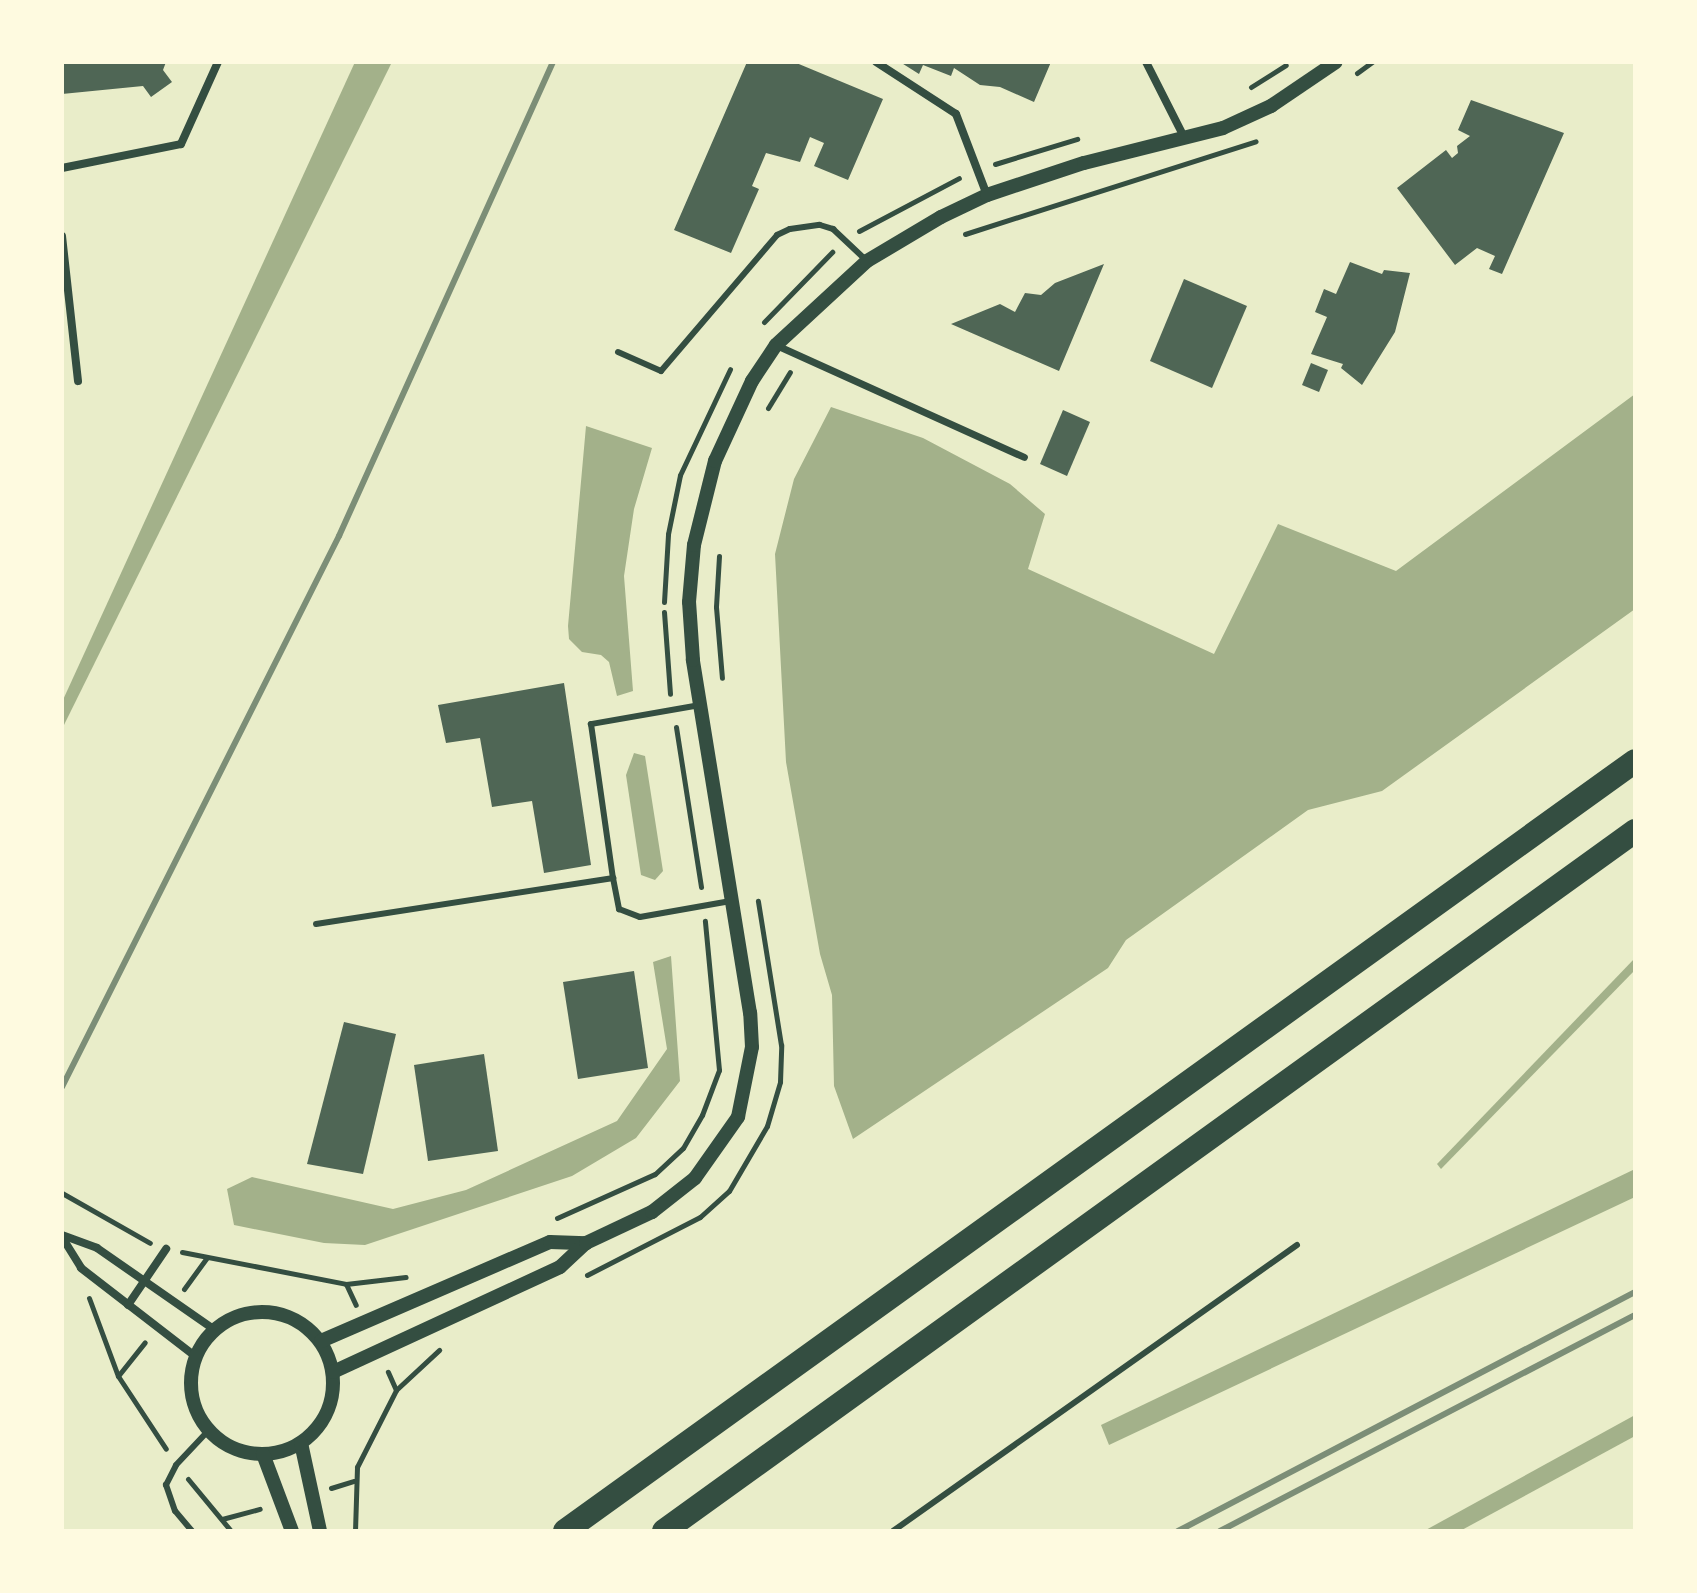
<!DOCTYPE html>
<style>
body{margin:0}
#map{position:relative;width:1697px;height:1593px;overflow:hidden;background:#e9edc9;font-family:Overpass,sans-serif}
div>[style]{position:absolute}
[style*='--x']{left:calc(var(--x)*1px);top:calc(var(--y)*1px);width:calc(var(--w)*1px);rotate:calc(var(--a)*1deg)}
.water>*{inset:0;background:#a3b18a}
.building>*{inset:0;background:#4f6655}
.path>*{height:5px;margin:-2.5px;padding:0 2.5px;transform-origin:2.5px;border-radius:2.5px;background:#344e41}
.service>*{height:6px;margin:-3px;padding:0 3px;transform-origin:3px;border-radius:3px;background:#344e41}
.pedestrian>*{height:7px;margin:-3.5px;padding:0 3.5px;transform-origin:3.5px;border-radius:3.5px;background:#344e41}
.minor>*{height:8px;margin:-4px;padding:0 4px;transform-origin:4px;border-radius:4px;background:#344e41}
.tertiary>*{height:14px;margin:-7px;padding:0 7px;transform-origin:7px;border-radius:7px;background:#344e41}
.tertiary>.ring{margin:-7px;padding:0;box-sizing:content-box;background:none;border:14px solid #344e41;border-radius:50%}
.motorway>*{height:24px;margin:-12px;padding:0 12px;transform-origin:12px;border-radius:12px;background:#344e41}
.rail>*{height:6px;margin:-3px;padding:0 3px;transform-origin:3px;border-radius:3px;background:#7c8e77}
span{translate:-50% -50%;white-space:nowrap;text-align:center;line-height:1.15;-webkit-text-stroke:6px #fefae0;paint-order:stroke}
.frame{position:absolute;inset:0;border:64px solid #fefae0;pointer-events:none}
</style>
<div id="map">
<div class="water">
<div style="clip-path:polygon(355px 62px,392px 62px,62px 729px,62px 702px)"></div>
<div style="clip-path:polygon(1635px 394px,1635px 609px,1382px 791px,1308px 810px,1126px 940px,1108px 968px,853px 1139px,834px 1086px,832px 995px,820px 954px,786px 762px,775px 554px,794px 479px,831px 407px,923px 438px,1010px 484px,1045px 514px,1028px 569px,1214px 654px,1278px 524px,1396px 571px)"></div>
<div style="clip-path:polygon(586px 426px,652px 448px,634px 509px,624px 576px,633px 691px,617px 696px,609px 662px,601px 655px,582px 652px,569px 639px,568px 626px)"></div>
<div style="clip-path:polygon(634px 753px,645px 756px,663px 871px,655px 880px,641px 875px,626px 775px)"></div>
<div style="clip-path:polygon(671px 956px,680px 1081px,636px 1138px,572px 1176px,365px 1245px,324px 1243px,234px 1225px,227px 1189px,252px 1177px,393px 1209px,466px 1190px,617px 1121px,667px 1049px,653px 962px)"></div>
<div style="clip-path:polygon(1635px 958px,1635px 970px,1441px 1169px,1437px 1164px)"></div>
<div style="clip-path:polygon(1635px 1169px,1635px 1197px,1109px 1445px,1101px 1425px)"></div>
<div style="clip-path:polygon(1635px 1415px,1635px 1436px,1460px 1531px,1424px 1531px)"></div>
</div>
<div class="building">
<div style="clip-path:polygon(62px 62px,166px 62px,163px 70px,172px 82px,151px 97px,143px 86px,62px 94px)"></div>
<div style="clip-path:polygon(747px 62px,794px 62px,883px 99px,848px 180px,814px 166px,824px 143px,810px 137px,800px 162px,766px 153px,752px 186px,759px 189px,731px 253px,674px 230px)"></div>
<div style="clip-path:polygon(900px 62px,1051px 62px,1034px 102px,1000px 87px,980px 85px,954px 68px,951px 76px,923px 65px,919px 74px)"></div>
<div style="clip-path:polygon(1471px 100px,1564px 133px,1502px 274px,1489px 269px,1495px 256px,1477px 248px,1455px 265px,1397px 188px,1446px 150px,1452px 158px,1458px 153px,1457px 146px,1470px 136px,1458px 130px)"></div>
<div style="clip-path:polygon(1350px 262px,1382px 274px,1384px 270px,1410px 273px,1395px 332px,1362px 385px,1341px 368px,1343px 364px,1311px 354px,1327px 317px,1315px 312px,1324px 289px,1336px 294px)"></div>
<div style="clip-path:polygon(1104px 264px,1059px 371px,951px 324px,1000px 304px,1015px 312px,1025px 293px,1041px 295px,1055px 283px)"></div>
<div style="clip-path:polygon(1184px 279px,1247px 306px,1212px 388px,1150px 361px)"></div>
<div style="clip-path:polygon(1311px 363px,1328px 370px,1319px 392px,1302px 385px)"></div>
<div style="clip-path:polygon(1063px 410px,1090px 422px,1067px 476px,1040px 464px)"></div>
<div style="clip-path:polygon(564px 683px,591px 865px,544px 873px,532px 801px,492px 807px,480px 738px,446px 743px,438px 705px)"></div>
<div style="clip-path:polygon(634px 971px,648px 1068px,578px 1079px,563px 982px)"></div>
<div style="clip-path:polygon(344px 1022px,396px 1034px,363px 1174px,307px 1164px)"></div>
<div style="clip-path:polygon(484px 1054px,498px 1151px,428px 1161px,414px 1065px)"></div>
</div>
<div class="path">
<div style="--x:1357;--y:73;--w:19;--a:-36"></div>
<div style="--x:1251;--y:87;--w:41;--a:-32.2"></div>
<div style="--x:995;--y:164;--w:86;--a:-17"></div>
<div style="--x:859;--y:231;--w:113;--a:-27.9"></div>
<div style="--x:965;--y:234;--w:305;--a:-17.7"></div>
<div style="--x:764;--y:322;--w:98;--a:-45.8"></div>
<div style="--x:768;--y:408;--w:42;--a:-58.6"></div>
<div style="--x:719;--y:556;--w:51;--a:93.4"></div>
<div style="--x:716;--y:607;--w:71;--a:85.2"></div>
<div style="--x:664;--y:602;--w:68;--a:-86.6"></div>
<div style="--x:668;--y:534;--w:60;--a:-78.5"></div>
<div style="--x:680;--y:475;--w:117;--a:-64.7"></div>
<div style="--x:664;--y:612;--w:82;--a:85.8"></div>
<div style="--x:676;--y:727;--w:162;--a:81.1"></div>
<div style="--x:62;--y:1193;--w:101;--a:29.6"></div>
<div style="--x:557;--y:1218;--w:107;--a:-24.2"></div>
<div style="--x:655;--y:1174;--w:38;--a:-43"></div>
<div style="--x:683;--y:1148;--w:38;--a:-60"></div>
<div style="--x:702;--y:1115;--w:48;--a:-69.3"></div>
<div style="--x:719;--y:1070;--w:150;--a:-95.4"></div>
<div style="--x:182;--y:1252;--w:167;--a:11"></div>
<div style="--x:346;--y:1284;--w:23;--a:65"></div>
<div style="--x:587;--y:1275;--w:127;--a:-27.2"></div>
<div style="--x:700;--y:1217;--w:39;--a:-42"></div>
<div style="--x:729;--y:1191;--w:75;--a:-59.7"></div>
<div style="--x:767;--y:1126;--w:46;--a:-73.5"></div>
<div style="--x:780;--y:1082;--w:37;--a:-88"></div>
<div style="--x:781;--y:1045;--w:146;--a:-99.1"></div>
<div style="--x:346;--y:1284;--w:60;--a:-6.7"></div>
<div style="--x:184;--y:1289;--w:39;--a:-54"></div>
<div style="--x:89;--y:1298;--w:83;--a:69.6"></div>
<div style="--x:118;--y:1376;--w:87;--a:56.7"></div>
<div style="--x:118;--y:1376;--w:43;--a:-51.5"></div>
<div style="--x:396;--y:1390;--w:59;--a:-42.9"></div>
<div style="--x:188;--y:1479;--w:67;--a:50.4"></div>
<div style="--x:331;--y:1488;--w:24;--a:-17"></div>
<div style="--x:222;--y:1519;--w:39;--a:-15"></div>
<div style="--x:355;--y:1531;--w:64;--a:-88.2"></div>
<div style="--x:357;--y:1467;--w:86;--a:-63.1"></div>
<div style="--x:396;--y:1390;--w:20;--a:-114"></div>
</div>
<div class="service">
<div style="--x:618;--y:352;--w:47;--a:23.8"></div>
<div style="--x:661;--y:371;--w:179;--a:-49.5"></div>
<div style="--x:777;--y:235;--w:14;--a:-25"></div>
<div style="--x:790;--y:229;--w:30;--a:-8"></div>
<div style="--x:820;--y:225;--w:14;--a:17"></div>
<div style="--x:833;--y:229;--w:47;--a:43.3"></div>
<div style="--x:700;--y:705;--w:111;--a:170.1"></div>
<div style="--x:591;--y:724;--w:156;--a:81.9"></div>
<div style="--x:613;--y:878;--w:32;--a:79"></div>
<div style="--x:619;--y:909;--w:22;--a:21"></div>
<div style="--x:640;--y:917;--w:92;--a:-10"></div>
<div style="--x:316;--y:924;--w:301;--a:-8.8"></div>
<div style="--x:192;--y:1531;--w:26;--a:-130"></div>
<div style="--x:175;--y:1511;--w:28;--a:-109"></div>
<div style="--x:166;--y:1485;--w:22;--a:-63"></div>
<div style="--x:176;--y:1465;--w:48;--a:-46.7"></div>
<div style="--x:893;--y:1531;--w:495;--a:-35.3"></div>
</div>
<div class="pedestrian">
<div style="--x:776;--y:345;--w:272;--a:24.3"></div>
</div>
<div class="minor">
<div style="--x:876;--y:62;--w:95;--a:33"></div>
<div style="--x:956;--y:114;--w:87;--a:69.1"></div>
<div style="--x:1146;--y:62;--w:86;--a:63.1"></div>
<div style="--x:62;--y:168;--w:121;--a:-11.4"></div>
<div style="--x:181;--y:144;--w:90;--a:-65.7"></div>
<div style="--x:62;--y:236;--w:146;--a:83.7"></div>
<div style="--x:62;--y:1235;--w:37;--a:20"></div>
<div style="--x:97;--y:1248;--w:144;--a:34.8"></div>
<div style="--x:62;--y:1237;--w:36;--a:58"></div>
<div style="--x:81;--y:1268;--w:145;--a:37.7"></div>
<div style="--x:128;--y:1305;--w:68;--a:-55.8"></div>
</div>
<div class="tertiary">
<div class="ring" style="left:191px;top:1312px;width:128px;height:128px"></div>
<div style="--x:321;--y:1341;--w:249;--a:-23.4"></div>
<div style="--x:550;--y:1242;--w:36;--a:2"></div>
<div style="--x:333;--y:1372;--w:250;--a:-24.8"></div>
<div style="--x:560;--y:1267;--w:35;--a:-43"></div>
<div style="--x:586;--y:1243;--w:73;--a:-25.2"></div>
<div style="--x:652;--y:1212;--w:55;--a:-38.3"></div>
<div style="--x:695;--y:1178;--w:75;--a:-54.8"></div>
<div style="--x:738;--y:1117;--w:71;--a:-78.7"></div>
<div style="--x:752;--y:1047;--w:34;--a:-93"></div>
<div style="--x:750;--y:1013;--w:358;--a:-99.2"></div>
<div style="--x:693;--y:660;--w:58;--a:-93.9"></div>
<div style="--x:689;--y:602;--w:57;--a:-85"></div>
<div style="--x:694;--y:545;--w:87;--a:-76"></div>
<div style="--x:715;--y:461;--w:88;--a:-65.2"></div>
<div style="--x:752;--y:381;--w:43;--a:-56.3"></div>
<div style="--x:776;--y:345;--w:124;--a:-42.7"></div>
<div style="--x:867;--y:261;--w:86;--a:-30.7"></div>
<div style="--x:941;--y:217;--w:51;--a:-25.6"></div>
<div style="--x:987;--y:195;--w:102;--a:-18.3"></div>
<div style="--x:1084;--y:163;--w:143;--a:-14.1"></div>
<div style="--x:1223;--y:128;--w:53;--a:-24.6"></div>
<div style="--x:1271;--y:106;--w:78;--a:-34.1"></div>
<div style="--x:301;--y:1443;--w:90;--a:77.8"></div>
<div style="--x:263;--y:1454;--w:82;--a:69.4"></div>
</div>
<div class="motorway">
<div style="--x:565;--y:1531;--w:1318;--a:-35.74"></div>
<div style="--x:664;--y:1531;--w:1197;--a:-35.79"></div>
</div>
<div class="rail">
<div style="--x:62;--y:1087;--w:617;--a:-63.31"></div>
<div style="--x:339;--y:536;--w:520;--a:-65.7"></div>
<div style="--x:1178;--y:1531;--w:516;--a:-27.61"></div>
<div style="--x:1220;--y:1531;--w:468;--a:-27.5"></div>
</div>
<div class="frame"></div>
</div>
